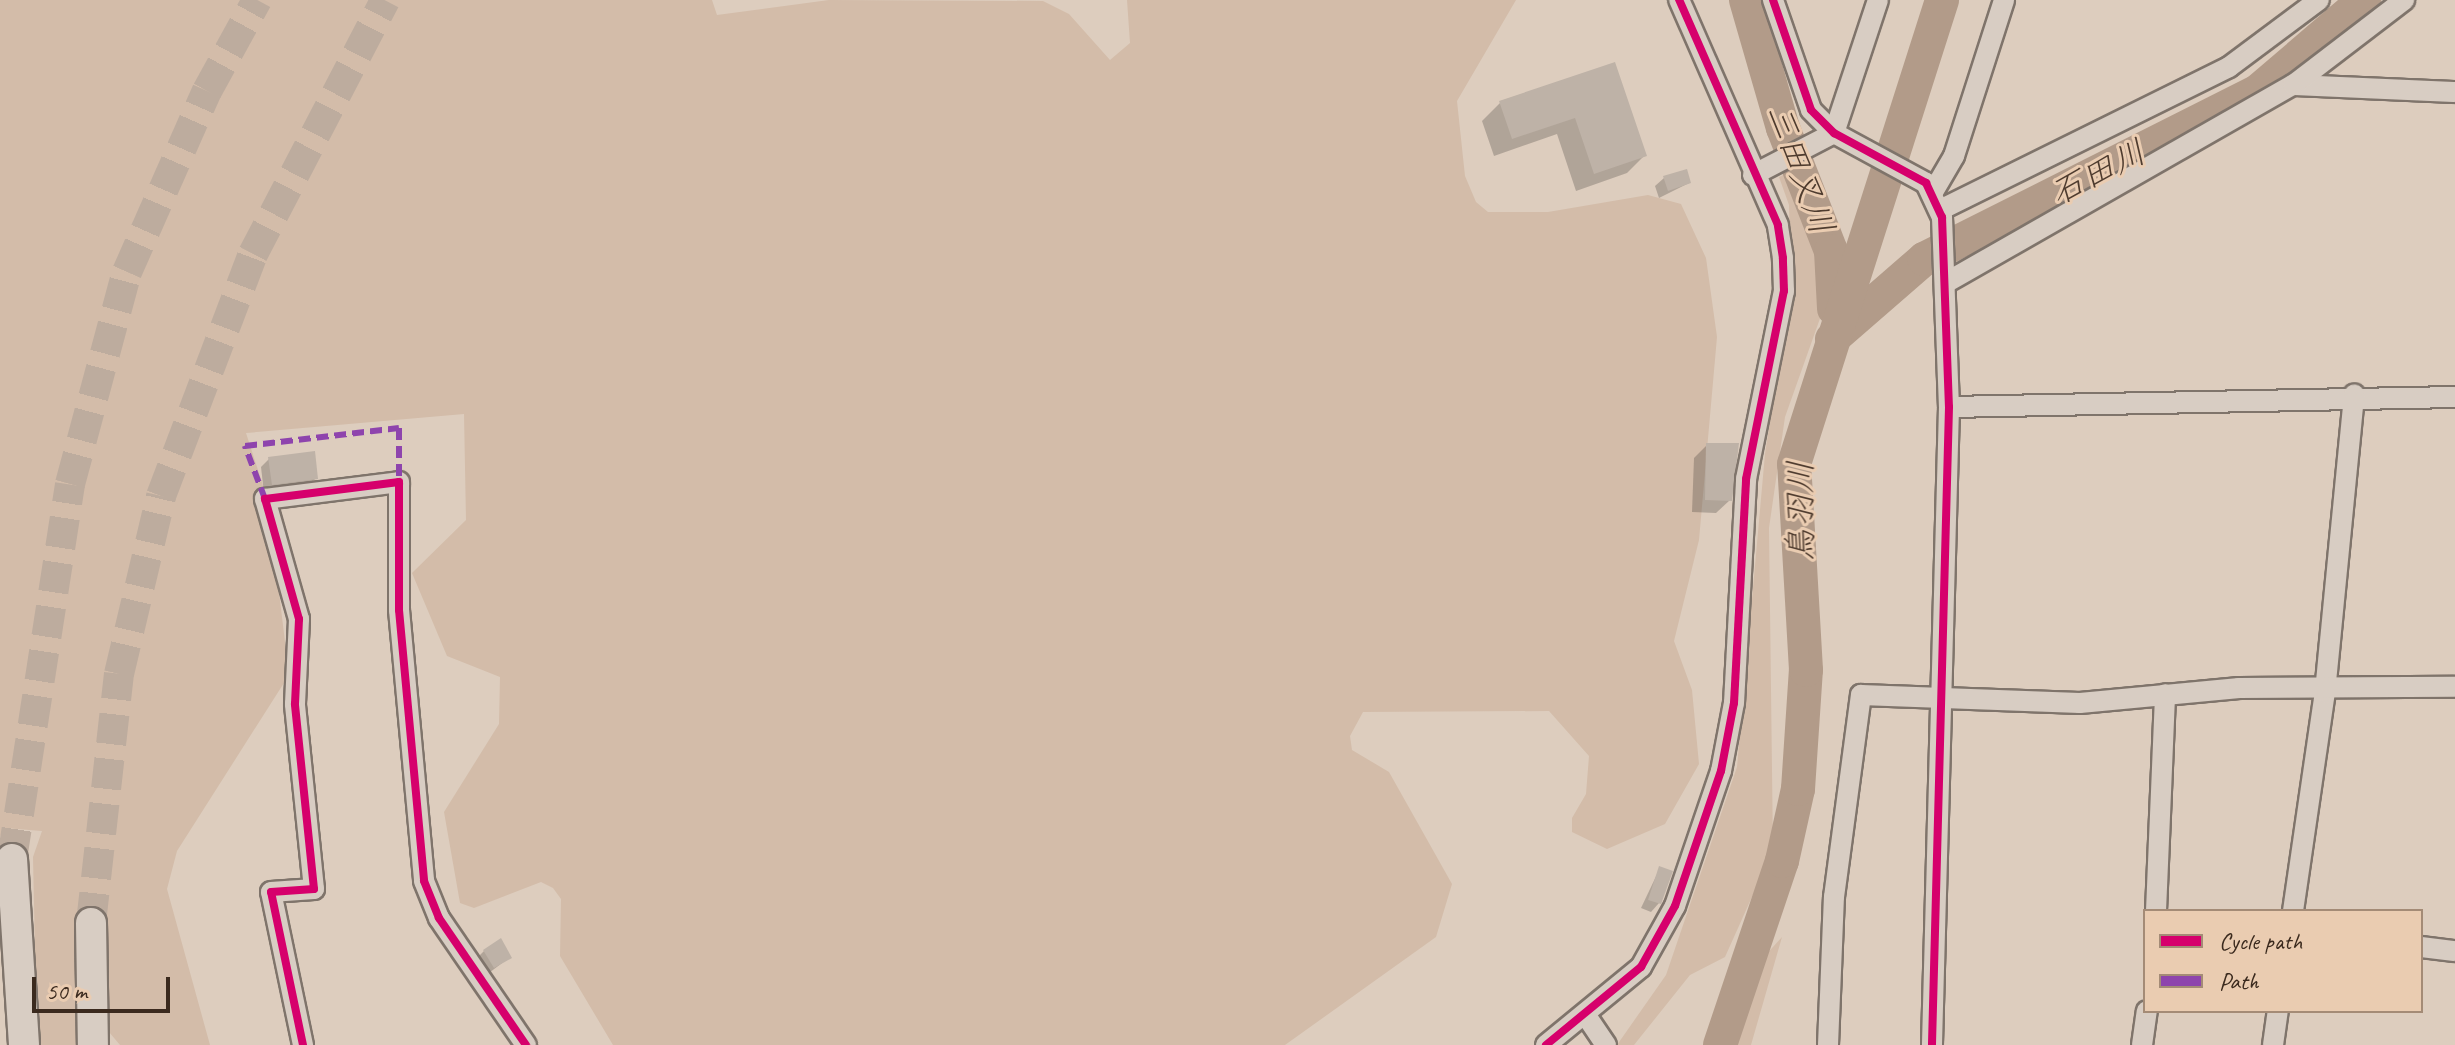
<!DOCTYPE html>
<meta charset="utf-8">
<style>
body{margin:0}
#map{position:relative;width:2455px;height:1045px;overflow:hidden;background:#ddcdbe;font-family:Caveat,"Klee One",sans-serif}
div>[style]{position:absolute}
[style*='--x']{left:calc(var(--x)*1px);top:calc(var(--y)*1px);width:calc(var(--w)*1px);rotate:calc(var(--a)*1deg)}
.green>*{inset:0;background:#d3bca9}
.shadow>*{inset:0;background:#0003}
.river>*{height:34px;margin:-17px;padding:0 17px;transform-origin:17px;border-radius:17px;background:#b29b89}
.building>*{inset:0;background:#beb2a7}
.highway-tunnel>*{height:30px;margin-top:-15px;transform-origin:0;background:repeating-linear-gradient(90deg,#bdac9e 0 30px,transparent 0 45px)}
.roads{filter:drop-shadow(2px 0 #7f746b) drop-shadow(-2px 0 #7f746b) drop-shadow(0 2px #7f746b) drop-shadow(0 -2px #7f746b)}
.minor>*{height:20px;margin:-10px;padding:0 10px;transform-origin:10px;border-radius:10px;background:#d8cdc3}
.highway>*{height:30px;margin:-15px;padding:0 15px;transform-origin:15px;border-radius:15px;background:#d8cdc3}
.quiet>*{height:6px;margin-top:-3px;transform-origin:0;background:repeating-linear-gradient(90deg,#8e44ad 0 12px,transparent 0 18px)}
.cycleway>*{height:8px;margin:-4px;padding:0 4px;transform-origin:4px;border-radius:4px;background:#d6006c}
span{translate:-50% -50%;white-space:nowrap;text-align:center;line-height:1.15;-webkit-text-stroke:6px #eaccb1;paint-order:stroke}
.water-label{font-size:34px;color:#4f3c2f;font-style:italic}
.legend{position:absolute;left:2143px;top:909px;width:280px;height:104px;box-sizing:border-box;background:#eaccb1;border:2px solid #a48b76;margin:0;padding:10px 14px;list-style:none;font-size:24px;color:#3b2a1e}
.legend li{display:flex;align-items:center;gap:16px;height:40px}
.legend b{width:40px;border:2px solid #a48b76}
.scale{position:absolute;left:32px;top:977px;width:138px;height:36px;box-sizing:border-box;border:4px solid #3b2a1e;border-top:0;padding-left:10px;font-size:24px;line-height:28px;white-space:nowrap;color:#3b2a1e;-webkit-text-stroke:6px #eaccb1;paint-order:stroke}
</style>
<div id="map">
<div class="green">
<div style="clip-path:polygon(0 0,712px 0,717px 15px,829px 0,1043px 1px,1069px 14px,1110px 60px,1130px 43px,1127px 0,1516px 0,1457px 101px,1465px 176px,1476px 202px,1488px 212px,1548px 212px,1648px 195px,1681px 204px,1706px 258px,1717px 337px,1699px 540px,1674px 641px,1692px 690px,1699px 764px,1665px 824px,1607px 849px,1572px 832px,1572px 818px,1586px 794px,1589px 756px,1549px 711px,1363px 712px,1350px 736px,1352px 750px,1389px 772px,1452px 884px,1436px 937px,1285px 1045px,613px 1045px,560px 956px,561px 899px,553px 888px,541px 882px,474px 908px,460px 903px,444px 812px,499px 724px,500px 677px,447px 656px,412px 573px,466px 520px,464px 414px,246px 433px,268px 501px,289px 675px,177px 851px,167px 889px,210px 1045px,120px 1045px,109px 1032px,105px 988px,82px 1045px,37px 1045px,33px 857px,42px 831px,4px 828px,0 837px)"></div>
<div style="clip-path:polygon(1791px 171px,1827px 278px,1823px 310px,1785px 417px,1769px 528px,1773px 850px,1725px 957px,1690px 975px,1634px 1045px,1617px 1045px,1666px 975px,1737px 767px,1765px 454px,1791px 286px,1789px 205px,1779px 177px)"></div>
<div style="clip-path:polygon(1782px 937px,1751px 1045px,1726px 1045px,1741px 1023px,1762px 959px)"></div>
</div>
<div class="shadow">
<div style="clip-path:polygon(1614px 64px,1645px 155px,1627px 173px,1576px 191px,1557px 134px,1494px 156px,1482px 121px,1500px 103px)"></div>
<div style="clip-path:polygon(1664px 178px,1689px 183px,1659px 198px,1655px 186px)"></div>
<div style="clip-path:polygon(1707px 445px,1730px 500px,1716px 513px,1692px 512px,1694px 458px)"></div>
<div style="clip-path:polygon(269px 459px,316px 478px,307px 487px,264px 493px,261px 467px)"></div>
<div style="clip-path:polygon(1660px 868px,1659px 903px,1651px 912px,1641px 908px)"></div>
<div style="clip-path:polygon(484px 951px,510px 957px,485px 976px,475px 960px)"></div>
</div>
<div class="river">
<div style="--x:1746;--y:0;--w:133;--a:73.9"></div>
<div style="--x:1783;--y:128;--w:132;--a:68.7"></div>
<div style="--x:1831;--y:251;--w:58;--a:87"></div>
<div style="--x:1832;--y:339;--w:122;--a:-41"></div>
<div style="--x:1924;--y:259;--w:374;--a:-26.7"></div>
<div style="--x:2258;--y:91;--w:140;--a:-40.6"></div>
<div style="--x:1720;--y:1045;--w:194;--a:-71.4"></div>
<div style="--x:1782;--y:861;--w:74;--a:-77.5"></div>
<div style="--x:1798;--y:789;--w:119;--a:-86.2"></div>
<div style="--x:1806;--y:670;--w:206;--a:-93.3"></div>
<div style="--x:1794;--y:464;--w:487;--a:-72.3"></div>
</div>
<div class="building">
<div style="clip-path:polygon(1615px 62px,1647px 156px,1594px 174px,1575px 118px,1512px 139px,1499px 101px)"></div>
<div style="clip-path:polygon(1687px 169px,1691px 183px,1668px 191px,1663px 176px)"></div>
<div style="clip-path:polygon(1706px 443px,1739px 443px,1732px 501px,1705px 500px)"></div>
<div style="clip-path:polygon(315px 451px,318px 479px,272px 485px,268px 457px)"></div>
<div style="clip-path:polygon(1659px 866px,1673px 871px,1661px 904px,1648px 900px)"></div>
<div style="clip-path:polygon(501px 938px,512px 958px,494px 968px,483px 950px)"></div>
</div>
<div class="highway-tunnel">
<div style="--x:12;--y:859;--w:379;--a:-81.2"></div>
<div style="--x:70;--y:484;--w:220;--a:-75"></div>
<div style="--x:127;--y:272;--w:198;--a:-66.2"></div>
<div style="--x:207;--y:91;--w:104;--a:-61.2"></div>
<div style="--x:91;--y:923;--w:251;--a:-83.6"></div>
<div style="--x:119;--y:674;--w:183;--a:-76.7"></div>
<div style="--x:161;--y:496;--w:259;--a:-69.2"></div>
<div style="--x:253;--y:254;--w:286;--a:-62.5"></div>
</div>
<div class="roads">
<div class="minor">
<div style="--x:1773;--y:0;--w:116;--a:70.9"></div>
<div style="--x:1811;--y:110;--w:33;--a:45"></div>
<div style="--x:1834;--y:133;--w:105;--a:28.5"></div>
<div style="--x:1926;--y:183;--w:38;--a:65"></div>
<div style="--x:1942;--y:217;--w:190;--a:87.9"></div>
<div style="--x:1949;--y:407;--w:638;--a:91.53"></div>
<div style="--x:2293;--y:85;--w:162;--a:2.5"></div>
<div style="--x:1753;--y:175;--w:91;--a:-27.4"></div>
<div style="--x:1834;--y:133;--w:140;--a:-71.7"></div>
<div style="--x:1933;--y:192;--w:42;--a:-59.7"></div>
<div style="--x:1954;--y:156;--w:164;--a:-72.2"></div>
<div style="--x:1940;--y:210;--w:322;--a:-26.3"></div>
<div style="--x:2229;--y:67;--w:112;--a:-36.7"></div>
<div style="--x:1947;--y:282;--w:398;--a:-29.7"></div>
<div style="--x:2293;--y:85;--w:140;--a:-37.4"></div>
<div style="--x:1949;--y:407;--w:506;--a:-1.13"></div>
<div style="--x:2156;--y:911;--w:217;--a:-87.6"></div>
<div style="--x:2293;--y:911;--w:221;--a:-81.7"></div>
<div style="--x:2325;--y:692;--w:299;--a:-84.4"></div>
<div style="--x:2421;--y:947;--w:34;--a:7"></div>
<div style="--x:1587;--y:1017;--w:34;--a:56"></div>
<div style="--x:303;--y:1045;--w:156;--a:-101.8"></div>
<div style="--x:271;--y:892;--w:43;--a:-4"></div>
<div style="--x:314;--y:889;--w:186;--a:-95.9"></div>
<div style="--x:295;--y:704;--w:85;--a:-87.3"></div>
<div style="--x:299;--y:619;--w:125;--a:-105.8"></div>
<div style="--x:265;--y:499;--w:135;--a:-7.2"></div>
<div style="--x:399;--y:482;--w:128;--a:90"></div>
<div style="--x:399;--y:610;--w:272;--a:84.7"></div>
<div style="--x:424;--y:881;--w:40;--a:68"></div>
<div style="--x:439;--y:918;--w:154;--a:55.6"></div>
<div style="--x:1546;--y:1045;--w:123;--a:-39.4"></div>
<div style="--x:1641;--y:967;--w:70;--a:-60.9"></div>
<div style="--x:1675;--y:906;--w:143;--a:-71.2"></div>
<div style="--x:1721;--y:771;--w:69;--a:-79.2"></div>
<div style="--x:1734;--y:703;--w:224;--a:-86.9"></div>
<div style="--x:1746;--y:479;--w:192;--a:-78.6"></div>
<div style="--x:1784;--y:291;--w:33;--a:-92"></div>
<div style="--x:1783;--y:258;--w:33;--a:-99"></div>
<div style="--x:1778;--y:225;--w:246;--a:-113.7"></div>
<div style="--x:1828;--y:1045;--w:148;--a:-87.7"></div>
<div style="--x:1834;--y:897;--w:204;--a:-82.4"></div>
<div style="--x:1861;--y:695;--w:219;--a:2.1"></div>
<div style="--x:2080;--y:703;--w:160;--a:-5.4"></div>
<div style="--x:2239;--y:688;--w:216;--a:-0.3"></div>
<div style="--x:2142;--y:1045;--w:34;--a:-82"></div>
<div style="--x:2273;--y:1045;--w:34;--a:-82"></div>
</div>
<div class="highway">
<div style="--x:12;--y:859;--w:186;--a:86.3"></div>
<div style="--x:91;--y:923;--w:122;--a:89.1"></div>
</div>
</div>
<div class="quiet">
<div style="--x:265;--y:499;--w:57;--a:-110.7"></div>
<div style="--x:245;--y:446;--w:155;--a:-6.7"></div>
<div style="--x:399;--y:428;--w:54;--a:90"></div>
</div>
<div class="cycleway">
<div style="--x:1773;--y:0;--w:116;--a:70.9"></div>
<div style="--x:1811;--y:110;--w:33;--a:45"></div>
<div style="--x:1834;--y:133;--w:105;--a:28.5"></div>
<div style="--x:1926;--y:183;--w:38;--a:65"></div>
<div style="--x:1942;--y:217;--w:190;--a:87.9"></div>
<div style="--x:1949;--y:407;--w:638;--a:91.53"></div>
<div style="--x:303;--y:1045;--w:156;--a:-101.8"></div>
<div style="--x:271;--y:892;--w:43;--a:-4"></div>
<div style="--x:314;--y:889;--w:186;--a:-95.9"></div>
<div style="--x:295;--y:704;--w:85;--a:-87.3"></div>
<div style="--x:299;--y:619;--w:125;--a:-105.8"></div>
<div style="--x:265;--y:499;--w:135;--a:-7.2"></div>
<div style="--x:399;--y:482;--w:128;--a:90"></div>
<div style="--x:399;--y:610;--w:272;--a:84.7"></div>
<div style="--x:424;--y:881;--w:40;--a:68"></div>
<div style="--x:439;--y:918;--w:154;--a:55.6"></div>
<div style="--x:1546;--y:1045;--w:123;--a:-39.4"></div>
<div style="--x:1641;--y:967;--w:70;--a:-60.9"></div>
<div style="--x:1675;--y:906;--w:143;--a:-71.2"></div>
<div style="--x:1721;--y:771;--w:69;--a:-79.2"></div>
<div style="--x:1734;--y:703;--w:224;--a:-86.9"></div>
<div style="--x:1746;--y:479;--w:192;--a:-78.6"></div>
<div style="--x:1784;--y:291;--w:33;--a:-92"></div>
<div style="--x:1783;--y:258;--w:33;--a:-99"></div>
<div style="--x:1778;--y:225;--w:246;--a:-113.7"></div>
</div>
<div class="water-label">
<span style="left:1801px;top:169px;rotate:70deg">三田叉川</span>
<span style="left:2098px;top:172px;rotate:-27deg">石田川</span>
<span style="left:1800px;top:511px;rotate:-90deg">鳥羽川</span>
</div>
<ul class="legend">
<li><b style="height:10px;background:#d6006c"></b>Cycle path</li>
<li><b style="height:10px;background:#8e44ad"></b>Path</li>
</ul>
<div class="scale">50 m</div>
</div>
